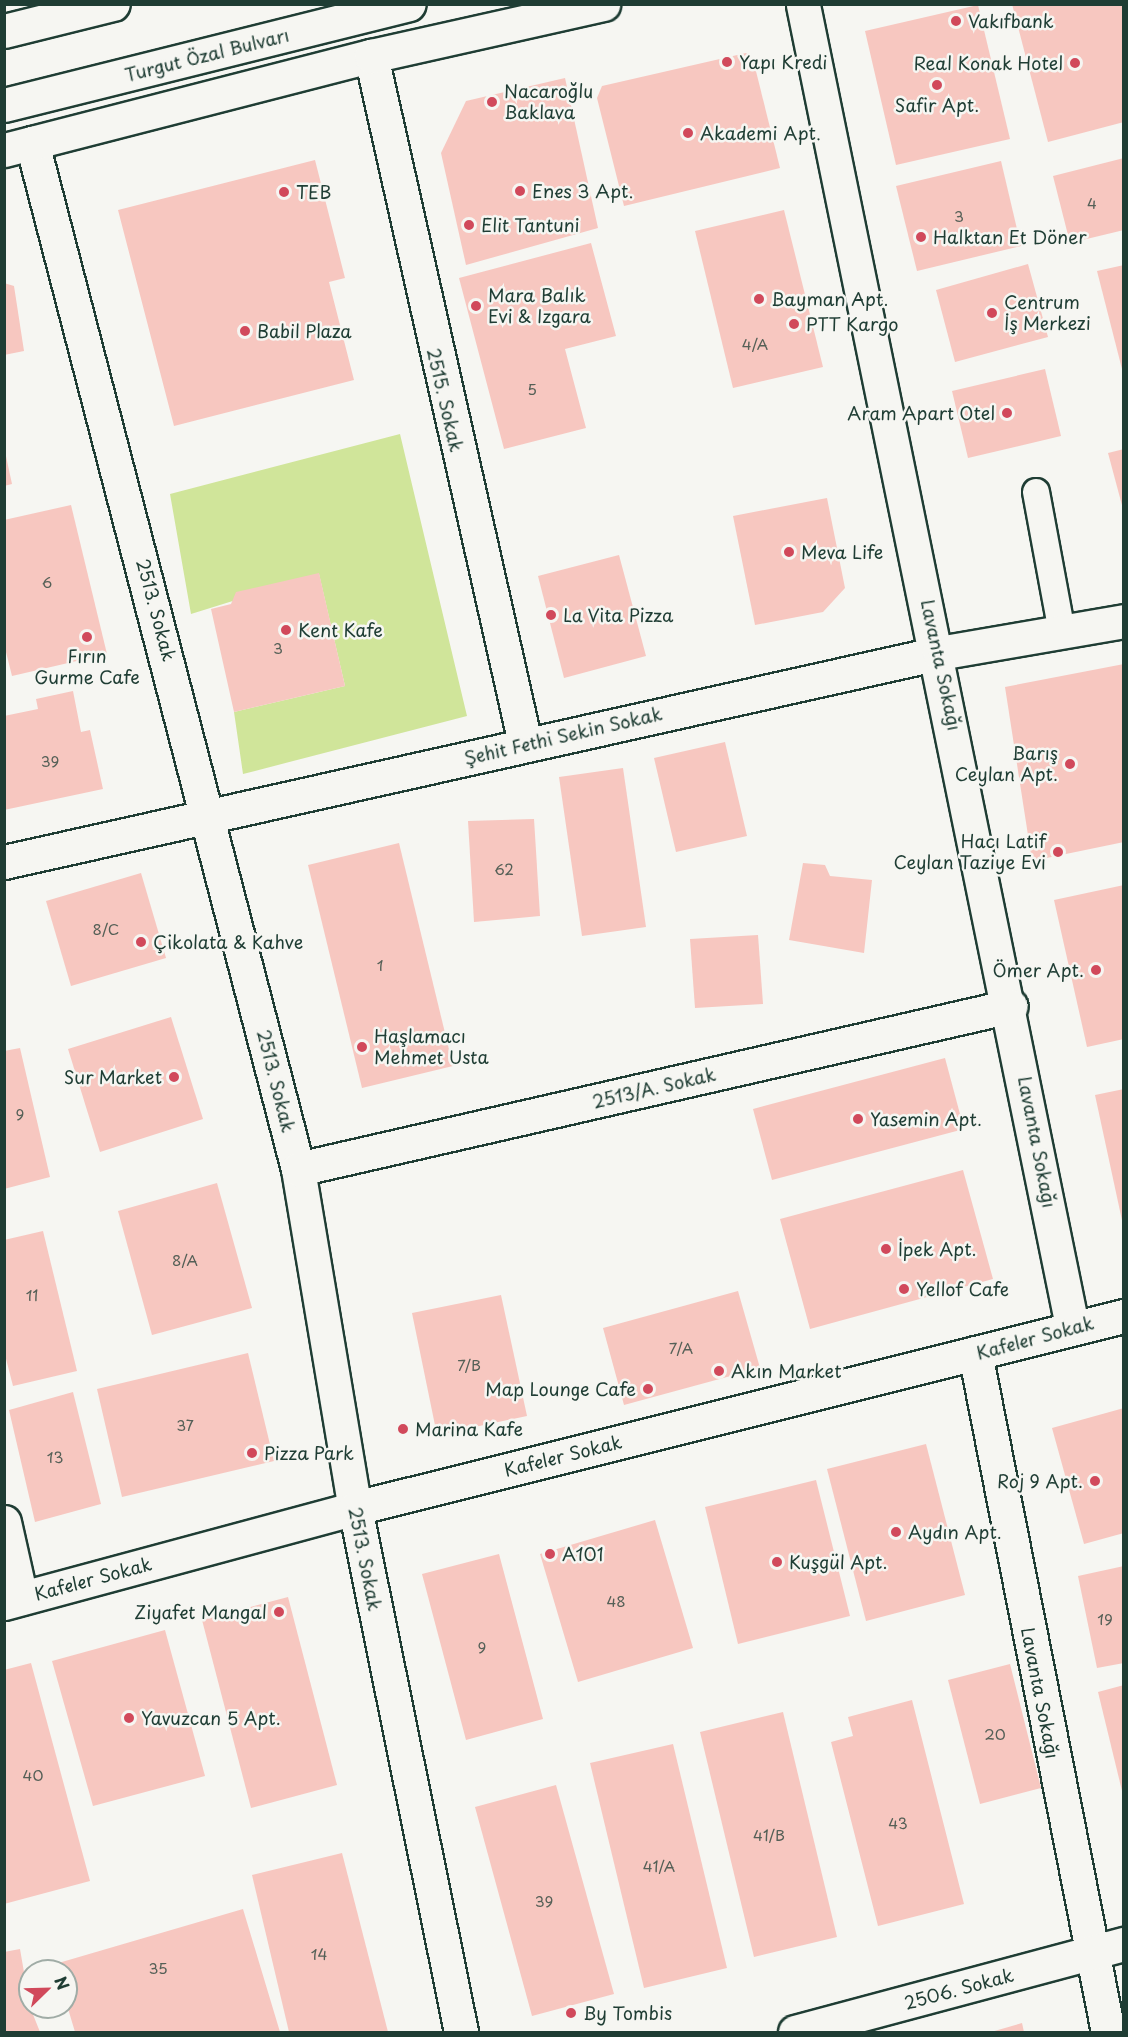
<!DOCTYPE html>
<meta charset="utf-8">
<style>
body{margin:0}
#map{position:relative;width:1128px;height:2037px;overflow:hidden;background:#f6f6f2;font-family:"Playpen Sans",sans-serif}
div>[style]{position:absolute}
[style*='--x']{left:calc(var(--x)*1px);top:calc(var(--y)*1px);width:calc(var(--w)*1px);rotate:calc(var(--a)*1deg)}
.green>*{inset:0;background:#d0e59a}
.building>*{inset:0;background:#f7c7c0}
.roads{filter:drop-shadow(2px 0 #1f3d34) drop-shadow(-2px 0 #1f3d34) drop-shadow(0 2px #1f3d34) drop-shadow(0 -2px #1f3d34)}
.lane>*{height:26px;margin:-13px;padding:0 13px;transform-origin:13px;border-radius:13px;background:#f6f6f2}
.street>*{height:33px;margin:-16.5px;padding:0 16.5px;transform-origin:16.5px;border-radius:16.5px;background:#f6f6f2}
.secondary>*{height:33px;margin:-16.5px;padding:0 16.5px;transform-origin:16.5px;border-radius:16.5px;background:#f6f6f2}
.primary>*{height:33px;margin:-16.5px;padding:0 16.5px;transform-origin:16.5px;border-radius:16.5px;background:#f6f6f2}
.dots>*{width:16px;height:16px;translate:-50% -50%;box-sizing:border-box;border:3px solid #f6f6f2;border-radius:50%}
span{translate:-50% -50%;white-space:nowrap;text-align:center;line-height:1.15;-webkit-text-stroke:5px #f6f6f2;paint-order:stroke}
.number-label{font-size:15px;color:#556057}
.number-label span{-webkit-text-stroke-width:0}
.poi-label{font-size:18px;color:#1f3d34}
.left{translate:0 -50%;text-align:left}
.right{translate:-100% -50%;text-align:right}
.street-label{font-size:18px;color:#1f3d34}
.frame{position:absolute;inset:0;border:6px solid #1f3d34;pointer-events:none}
.north{position:absolute;left:18px;top:1959px;width:60px;height:60px;box-sizing:border-box;background:#f6f6f2;border:2px solid #a0aca6;border-radius:50%;rotate:67deg;font-size:16px;font-weight:700;line-height:24px;text-align:center;color:#1f3d34}
.north::after{content:'';display:block;margin:auto;width:21px;height:27px;background:#d1495b;clip-path:polygon(50% 0,100% 100%,50% 72%,0 100%)}
</style>
<div id="map">
<div class="green">
<div style="clip-path:polygon(400px 434px,467px 716px,243px 774px,234px 712px,345px 686px,319px 574px,191px 614px,170px 494px)"></div>
</div>
<div class="building">
<div style="clip-path:polygon(1012px 4px,1124px 4px,1124px 122px,1048px 142px)"></div>
<div style="clip-path:polygon(978px 5px,1010px 139px,896px 165px,865px 31px)"></div>
<div style="clip-path:polygon(746px 53px,753px 59px,780px 168px,624px 206px,597px 98px,602px 86px)"></div>
<div style="clip-path:polygon(565px 78px,598px 228px,466px 265px,441px 153px,466px 101px)"></div>
<div style="clip-path:polygon(1124px 158px,1124px 230px,1070px 243px,1053px 176px)"></div>
<div style="clip-path:polygon(315px 160px,345px 278px,329px 282px,354px 380px,174px 426px,118px 210px)"></div>
<div style="clip-path:polygon(1001px 161px,1021px 246px,917px 271px,896px 186px)"></div>
<div style="clip-path:polygon(784px 210px,823px 367px,733px 388px,695px 231px)"></div>
<div style="clip-path:polygon(591px 243px,616px 336px,565px 349px,586px 428px,504px 449px,459px 278px)"></div>
<div style="clip-path:polygon(1028px 264px,1048px 337px,955px 362px,936px 290px)"></div>
<div style="clip-path:polygon(1124px 265px,1124px 373px,1123px 373px,1097px 271px)"></div>
<div style="clip-path:polygon(4px 283px,14px 286px,24px 351px,4px 355px)"></div>
<div style="clip-path:polygon(1045px 369px,1061px 436px,968px 458px,952px 391px)"></div>
<div style="clip-path:polygon(4px 447px,12px 484px,4px 486px)"></div>
<div style="clip-path:polygon(1124px 449px,1124px 508px,1123px 509px,1108px 453px)"></div>
<div style="clip-path:polygon(827px 498px,845px 588px,823px 612px,755px 625px,733px 516px)"></div>
<div style="clip-path:polygon(71px 505px,107px 654px,12px 676px,4px 644px,4px 520px)"></div>
<div style="clip-path:polygon(619px 555px,646px 656px,564px 678px,538px 576px)"></div>
<div style="clip-path:polygon(319px 573px,345px 686px,234px 712px,211px 609px,231px 604px,236px 592px)"></div>
<div style="clip-path:polygon(1124px 664px,1124px 842px,1032px 861px,1005px 687px)"></div>
<div style="clip-path:polygon(73px 691px,81px 732px,90px 730px,103px 789px,4px 810px,4px 716px,38px 709px,36px 699px)"></div>
<div style="clip-path:polygon(725px 742px,747px 836px,676px 852px,654px 758px)"></div>
<div style="clip-path:polygon(623px 768px,646px 927px,582px 936px,559px 777px)"></div>
<div style="clip-path:polygon(534px 819px,540px 916px,474px 922px,468px 821px)"></div>
<div style="clip-path:polygon(399px 843px,453px 1066px,362px 1088px,308px 865px)"></div>
<div style="clip-path:polygon(803px 863px,825px 865px,830px 876px,872px 880px,864px 953px,789px 940px)"></div>
<div style="clip-path:polygon(141px 873px,166px 958px,71px 986px,46px 901px)"></div>
<div style="clip-path:polygon(1124px 885px,1124px 1039px,1087px 1047px,1054px 900px)"></div>
<div style="clip-path:polygon(758px 935px,763px 1004px,695px 1008px,690px 939px)"></div>
<div style="clip-path:polygon(171px 1017px,203px 1119px,100px 1152px,68px 1049px)"></div>
<div style="clip-path:polygon(20px 1048px,50px 1177px,4px 1189px,4px 1051px)"></div>
<div style="clip-path:polygon(945px 1058px,964px 1129px,772px 1180px,753px 1109px)"></div>
<div style="clip-path:polygon(1124px 1089px,1124px 1225px,1123px 1225px,1095px 1095px)"></div>
<div style="clip-path:polygon(963px 1170px,993px 1279px,810px 1329px,780px 1219px)"></div>
<div style="clip-path:polygon(217px 1183px,252px 1308px,152px 1335px,118px 1211px)"></div>
<div style="clip-path:polygon(43px 1231px,77px 1371px,13px 1386px,4px 1351px,4px 1240px)"></div>
<div style="clip-path:polygon(738px 1291px,760px 1368px,624px 1405px,603px 1328px)"></div>
<div style="clip-path:polygon(501px 1295px,527px 1416px,437px 1435px,412px 1313px)"></div>
<div style="clip-path:polygon(248px 1353px,274px 1461px,122px 1497px,97px 1389px)"></div>
<div style="clip-path:polygon(73px 1392px,101px 1504px,35px 1522px,9px 1410px)"></div>
<div style="clip-path:polygon(1124px 1408px,1124px 1533px,1084px 1544px,1052px 1428px)"></div>
<div style="clip-path:polygon(926px 1444px,965px 1595px,866px 1621px,827px 1469px)"></div>
<div style="clip-path:polygon(816px 1480px,850px 1616px,738px 1644px,705px 1507px)"></div>
<div style="clip-path:polygon(655px 1520px,693px 1648px,578px 1682px,540px 1554px)"></div>
<div style="clip-path:polygon(499px 1554px,543px 1719px,466px 1740px,422px 1574px)"></div>
<div style="clip-path:polygon(1124px 1566px,1124px 1663px,1097px 1668px,1078px 1576px)"></div>
<div style="clip-path:polygon(288px 1597px,337px 1785px,251px 1808px,202px 1620px)"></div>
<div style="clip-path:polygon(165px 1630px,205px 1776px,93px 1806px,52px 1661px)"></div>
<div style="clip-path:polygon(31px 1663px,90px 1881px,4px 1904px,4px 1670px)"></div>
<div style="clip-path:polygon(1010px 1664px,1041px 1788px,980px 1804px,948px 1680px)"></div>
<div style="clip-path:polygon(1124px 1685px,1124px 1795px,1123px 1795px,1098px 1692px)"></div>
<div style="clip-path:polygon(912px 1700px,964px 1904px,878px 1926px,831px 1742px,853px 1736px,848px 1717px)"></div>
<div style="clip-path:polygon(783px 1712px,837px 1937px,754px 1957px,700px 1732px)"></div>
<div style="clip-path:polygon(673px 1744px,727px 1968px,644px 1988px,590px 1763px)"></div>
<div style="clip-path:polygon(556px 1785px,614px 1994px,532px 2016px,475px 1807px)"></div>
<div style="clip-path:polygon(342px 1853px,388px 2032px,289px 2032px,252px 1875px)"></div>
<div style="clip-path:polygon(243px 1909px,280px 2032px,75px 2032px,66px 2002px,66px 1971px,57px 1971px,55px 1964px)"></div>
<div style="clip-path:polygon(20px 1949px,30px 2007px,40px 2032px,4px 2032px,4px 1952px)"></div>
<div style="clip-path:polygon(1022px 2023px,1024px 2032px,991px 2032px)"></div>
</div>
<div class="roads">
<div class="lane">
<div style="--x:1036;--y:492;--w:142;--a:79.5"></div>
</div>
<div class="street">
<div style="--x:803;--y:5;--w:1348;--a:78.49"></div>
<div style="--x:371;--y:56;--w:704;--a:77.37"></div>
<div style="--x:32;--y:143;--w:1060;--a:75.47"></div>
<div style="--x:298;--y:1169;--w:344;--a:80.5"></div>
<div style="--x:355;--y:1508;--w:535;--a:78.56"></div>
<div style="--x:4;--y:862;--w:958;--a:-12.6"></div>
<div style="--x:939;--y:653;--w:188;--a:-9.8"></div>
<div style="--x:298;--y:1169;--w:731;--a:-12.88"></div>
<div style="--x:975;--y:1353;--w:692;--a:78.92"></div>
<div style="--x:4;--y:1522;--w:78;--a:77.4"></div>
<div style="--x:4;--y:1603;--w:364;--a:-15.1"></div>
<div style="--x:355;--y:1508;--w:793;--a:-14.02"></div>
<div style="--x:795;--y:2032;--w:341;--a:-15"></div>
</div>
<div class="secondary">
<div style="--x:4;--y:150;--w:379;--a:-14.4"></div>
<div style="--x:371;--y:56;--w:238;--a:-12.6"></div>
</div>
<div class="primary">
<div style="--x:4;--y:31;--w:112;--a:-13.9"></div>
<div style="--x:4;--y:105;--w:417;--a:-14"></div>
</div>
</div>
<div class="dots">
<div style="left:956px;top:21px;background:#d1495b"></div>
<div style="left:727px;top:62px;background:#d1495b"></div>
<div style="left:1075px;top:63px;background:#d1495b"></div>
<div style="left:937px;top:85px;background:#d1495b"></div>
<div style="left:492px;top:102px;background:#d1495b"></div>
<div style="left:688px;top:133px;background:#d1495b"></div>
<div style="left:520px;top:191px;background:#d1495b"></div>
<div style="left:284px;top:192px;background:#d1495b"></div>
<div style="left:469px;top:225px;background:#d1495b"></div>
<div style="left:921px;top:237px;background:#d1495b"></div>
<div style="left:759px;top:299px;background:#d1495b"></div>
<div style="left:476px;top:306px;background:#d1495b"></div>
<div style="left:992px;top:313px;background:#d1495b"></div>
<div style="left:794px;top:324px;background:#d1495b"></div>
<div style="left:245px;top:331px;background:#d1495b"></div>
<div style="left:1007px;top:413px;background:#d1495b"></div>
<div style="left:789px;top:552px;background:#d1495b"></div>
<div style="left:551px;top:615px;background:#d1495b"></div>
<div style="left:286px;top:630px;background:#d1495b"></div>
<div style="left:87px;top:637px;background:#d1495b"></div>
<div style="left:1070px;top:764px;background:#d1495b"></div>
<div style="left:1058px;top:852px;background:#d1495b"></div>
<div style="left:141px;top:942px;background:#d1495b"></div>
<div style="left:1096px;top:970px;background:#d1495b"></div>
<div style="left:362px;top:1047px;background:#d1495b"></div>
<div style="left:174px;top:1077px;background:#d1495b"></div>
<div style="left:858px;top:1119px;background:#d1495b"></div>
<div style="left:886px;top:1249px;background:#d1495b"></div>
<div style="left:904px;top:1289px;background:#d1495b"></div>
<div style="left:719px;top:1371px;background:#d1495b"></div>
<div style="left:648px;top:1389px;background:#d1495b"></div>
<div style="left:403px;top:1429px;background:#d1495b"></div>
<div style="left:252px;top:1453px;background:#d1495b"></div>
<div style="left:1095px;top:1481px;background:#d1495b"></div>
<div style="left:896px;top:1532px;background:#d1495b"></div>
<div style="left:550px;top:1554px;background:#d1495b"></div>
<div style="left:777px;top:1562px;background:#d1495b"></div>
<div style="left:279px;top:1612px;background:#d1495b"></div>
<div style="left:129px;top:1718px;background:#d1495b"></div>
<div style="left:571px;top:2013px;background:#d1495b"></div>
</div>
<div class="number-label">
<span style="left:1092px;top:203px">4</span>
<span style="left:959px;top:216px">3</span>
<span style="left:755px;top:344px">4/A</span>
<span style="left:532px;top:389px">5</span>
<span style="left:47px;top:582px">6</span>
<span style="left:278px;top:648px">3</span>
<span style="left:50px;top:761px">39</span>
<span style="left:504px;top:869px">62</span>
<span style="left:106px;top:929px">8/C</span>
<span style="left:380px;top:965px">1</span>
<span style="left:20px;top:1114px">9</span>
<span style="left:185px;top:1260px">8/A</span>
<span style="left:32px;top:1295px">11</span>
<span style="left:681px;top:1348px">7/A</span>
<span style="left:469px;top:1365px">7/B</span>
<span style="left:185px;top:1425px">37</span>
<span style="left:55px;top:1457px">13</span>
<span style="left:616px;top:1601px">48</span>
<span style="left:1105px;top:1619px">19</span>
<span style="left:482px;top:1647px">9</span>
<span style="left:995px;top:1734px">20</span>
<span style="left:33px;top:1775px">40</span>
<span style="left:898px;top:1823px">43</span>
<span style="left:769px;top:1835px">41/B</span>
<span style="left:659px;top:1866px">41/A</span>
<span style="left:544px;top:1901px">39</span>
<span style="left:319px;top:1954px">14</span>
<span style="left:158px;top:1968px">35</span>
</div>
<div class="poi-label">
<span class="left" style="left:968px;top:21px">Vakıfbank</span>
<span class="left" style="left:739px;top:62px">Yapı Kredi</span>
<span class="right" style="left:1063px;top:63px">Real Konak Hotel</span>
<span class="left" style="left:504px;top:102px">Nacaroğlu<br>Baklava</span>
<span style="left:937px;top:105px">Safir Apt.</span>
<span class="left" style="left:700px;top:133px">Akademi Apt.</span>
<span class="left" style="left:532px;top:191px">Enes 3 Apt.</span>
<span class="left" style="left:296px;top:192px">TEB</span>
<span class="left" style="left:481px;top:225px">Elit Tantuni</span>
<span class="left" style="left:933px;top:237px">Halktan Et Döner</span>
<span class="left" style="left:488px;top:306px">Mara Balık<br>Evi &amp; Izgara</span>
<span class="left" style="left:771px;top:299px">Bayman Apt.</span>
<span class="left" style="left:1004px;top:313px">Centrum<br>İş Merkezi</span>
<span class="left" style="left:806px;top:324px">PTT Kargo</span>
<span class="left" style="left:257px;top:331px">Babil Plaza</span>
<span class="right" style="left:995px;top:413px">Aram Apart Otel</span>
<span class="left" style="left:801px;top:552px">Meva Life</span>
<span class="left" style="left:563px;top:615px">La Vita Pizza</span>
<span class="left" style="left:298px;top:630px">Kent Kafe</span>
<span style="left:87px;top:667px">Fırın<br>Gurme Cafe</span>
<span class="right" style="left:1058px;top:764px">Barış<br>Ceylan Apt.</span>
<span class="right" style="left:1046px;top:852px">Hacı Latif<br>Ceylan Taziye Evi</span>
<span class="left" style="left:153px;top:942px">Çikolata &amp; Kahve</span>
<span class="right" style="left:1084px;top:970px">Ömer Apt.</span>
<span class="left" style="left:374px;top:1047px">Haşlamacı<br>Mehmet Usta</span>
<span class="right" style="left:162px;top:1077px">Sur Market</span>
<span class="left" style="left:870px;top:1119px">Yasemin Apt.</span>
<span class="left" style="left:898px;top:1249px">İpek Apt.</span>
<span class="left" style="left:916px;top:1289px">Yellof Cafe</span>
<span class="left" style="left:731px;top:1371px">Akın Market</span>
<span class="right" style="left:636px;top:1389px">Map Lounge Cafe</span>
<span class="left" style="left:415px;top:1429px">Marina Kafe</span>
<span class="left" style="left:264px;top:1453px">Pizza Park</span>
<span class="right" style="left:1083px;top:1481px">Roj 9 Apt.</span>
<span class="left" style="left:908px;top:1532px">Aydın Apt.</span>
<span class="left" style="left:562px;top:1554px">A101</span>
<span class="left" style="left:789px;top:1562px">Kuşgül Apt.</span>
<span class="right" style="left:267px;top:1612px">Ziyafet Mangal</span>
<span class="left" style="left:141px;top:1718px">Yavuzcan 5 Apt.</span>
<span class="left" style="left:583px;top:2013px">By Tombis</span>
</div>
<div class="street-label">
<span style="left:207px;top:55px;rotate:-14deg">Turgut Özal Bulvarı</span>
<span style="left:445px;top:400px;rotate:77deg">2515. Sokak</span>
<span style="left:156px;top:610px;rotate:75deg">2513. Sokak</span>
<span style="left:941px;top:665px;rotate:78deg">Lavanta Sokağı</span>
<span style="left:563px;top:736px;rotate:-13deg">Şehit Fethi Sekin Sokak</span>
<span style="left:276px;top:1081px;rotate:76deg">2513. Sokak</span>
<span style="left:654px;top:1088px;rotate:-13deg">2513/A. Sokak</span>
<span style="left:1037px;top:1142px;rotate:79deg">Lavanta Sokağı</span>
<span style="left:1035px;top:1338px;rotate:-15deg">Kafeler Sokak</span>
<span style="left:563px;top:1456px;rotate:-14deg">Kafeler Sokak</span>
<span style="left:365px;top:1559px;rotate:79deg">2513. Sokak</span>
<span style="left:93px;top:1579px;rotate:-15deg">Kafeler Sokak</span>
<span style="left:1040px;top:1693px;rotate:79deg">Lavanta Sokağı</span>
<span style="left:959px;top:1989px;rotate:-15deg">2506. Sokak</span>
</div>
<div class="frame"></div>
<div class="north">N</div>
</div>
